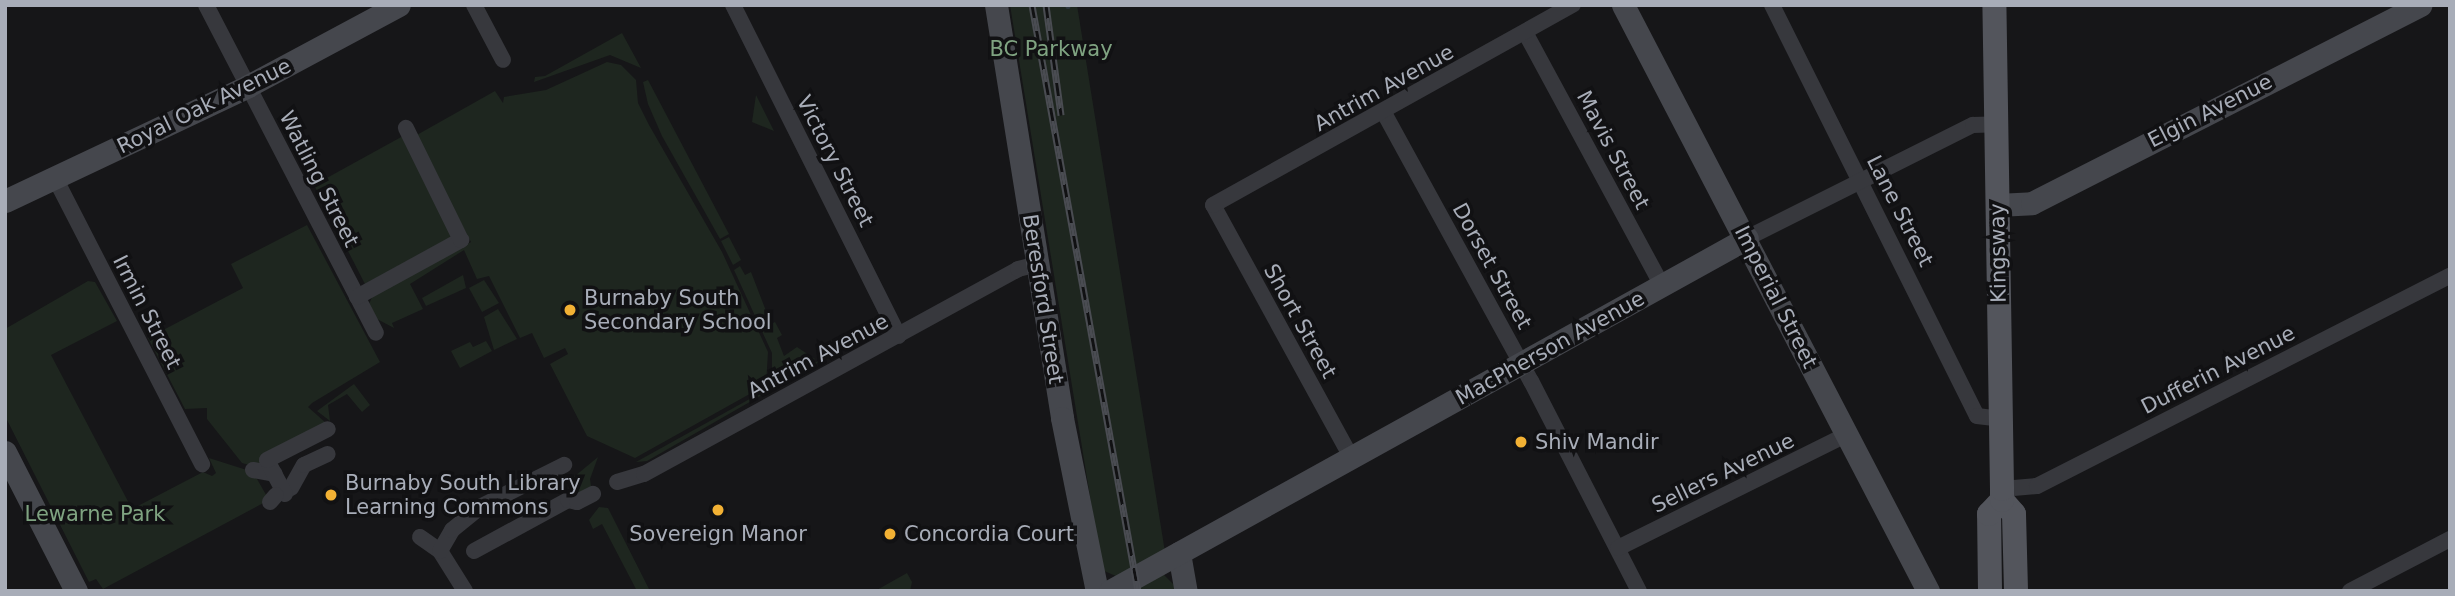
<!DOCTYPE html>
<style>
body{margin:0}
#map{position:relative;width:2455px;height:596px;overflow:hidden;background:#161618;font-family:"DejaVu Sans",sans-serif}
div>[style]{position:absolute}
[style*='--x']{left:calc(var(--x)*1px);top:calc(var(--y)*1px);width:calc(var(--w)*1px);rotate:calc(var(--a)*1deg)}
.green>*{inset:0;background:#1e261f}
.stream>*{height:4.5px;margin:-2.25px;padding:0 2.25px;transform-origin:2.25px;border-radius:2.25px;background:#2c353c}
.street>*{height:16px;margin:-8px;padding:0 8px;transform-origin:8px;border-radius:8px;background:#37383d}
.secondary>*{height:23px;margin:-11.5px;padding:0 11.5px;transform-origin:11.5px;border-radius:11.5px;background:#45474d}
.primary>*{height:24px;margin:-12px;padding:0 12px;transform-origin:12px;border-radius:12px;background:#53555c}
.rail>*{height:7px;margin-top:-3.5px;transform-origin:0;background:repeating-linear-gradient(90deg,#111113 0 13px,#4a4c52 0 26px);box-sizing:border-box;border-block:2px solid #4a4c52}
.dots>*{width:19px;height:19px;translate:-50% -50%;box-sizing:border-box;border:4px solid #111113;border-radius:50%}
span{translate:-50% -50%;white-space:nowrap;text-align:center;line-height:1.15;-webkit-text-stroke:7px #111113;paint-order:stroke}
.park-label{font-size:21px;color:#7fa381}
.street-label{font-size:21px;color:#a8adb8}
.poi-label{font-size:21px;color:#a8adb8}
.left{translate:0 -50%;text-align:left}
.frame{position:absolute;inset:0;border:7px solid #a8adb8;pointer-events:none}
</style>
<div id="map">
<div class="green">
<div style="clip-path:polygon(1010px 5px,1077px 5px,1165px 552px,1118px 577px,1102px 570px)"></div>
<div style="clip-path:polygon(622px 33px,641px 68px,610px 55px,534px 82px,535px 77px,545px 76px)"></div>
<div style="clip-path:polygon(607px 62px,621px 65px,636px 80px,638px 103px,649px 125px,722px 252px,768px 352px,766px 385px,635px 458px,587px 436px,550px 364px,568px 354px,565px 348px,544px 358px,532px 333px,520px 338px,489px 276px,477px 279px,464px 250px,410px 284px,423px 309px,392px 323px,394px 328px,377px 319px,369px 304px,373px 295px,471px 242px,415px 136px,495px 91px,503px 103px,504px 97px,546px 90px)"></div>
<div style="clip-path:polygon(648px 80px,729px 234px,720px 239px,662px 136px,648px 104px,643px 82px)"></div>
<div style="clip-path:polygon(756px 95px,774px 131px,752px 122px)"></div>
<div style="clip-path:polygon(403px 136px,455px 235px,365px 284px,314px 185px)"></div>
<div style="clip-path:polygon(307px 225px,380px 362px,312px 403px,308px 407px,326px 423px,266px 470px,242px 463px,207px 419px,207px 408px,185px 409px,148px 338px,243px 288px,231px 264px)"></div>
<div style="clip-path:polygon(729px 237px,741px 260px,733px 265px,721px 241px)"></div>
<div style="clip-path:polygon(740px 266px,745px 275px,751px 272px,771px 324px,775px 322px,782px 335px,777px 338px,784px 356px,797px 347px,815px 359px,772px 382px,772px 353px,734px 270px)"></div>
<div style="clip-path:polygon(463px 275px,466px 288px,426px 306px,422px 298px)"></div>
<div style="clip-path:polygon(484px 280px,499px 303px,482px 312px,469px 288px)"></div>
<div style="clip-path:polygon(88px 281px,95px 282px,117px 321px,51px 355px,132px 509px,203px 472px,212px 476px,216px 473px,209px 458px,253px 472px,269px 500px,103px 589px,96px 579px,89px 582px,5px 416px,5px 329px)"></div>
<div style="clip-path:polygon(498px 309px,517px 339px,494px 350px,484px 317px)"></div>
<div style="clip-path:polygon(875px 330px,647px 461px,636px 462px,872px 331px)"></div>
<div style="clip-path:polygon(486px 341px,492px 351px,460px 368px,451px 351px,470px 342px,473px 347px)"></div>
<div style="clip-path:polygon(354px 384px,370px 405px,362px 412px,347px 394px,328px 405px,330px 421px,317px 411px)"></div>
<div style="clip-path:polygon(598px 457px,590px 479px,592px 493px,567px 496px,574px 491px,569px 481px)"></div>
<div style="clip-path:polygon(599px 507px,608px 508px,650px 591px,637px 591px,602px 524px,593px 529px,589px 520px)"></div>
<div style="clip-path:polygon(907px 573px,912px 582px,910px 591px,875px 591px)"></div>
<div style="clip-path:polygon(1163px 574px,1180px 591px,1125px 591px)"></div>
</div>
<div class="stream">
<div style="--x:1068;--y:5;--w:1;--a:90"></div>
</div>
<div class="street">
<div style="--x:206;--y:5;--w:369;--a:62.6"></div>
<div style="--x:474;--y:5;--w:62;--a:62.2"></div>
<div style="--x:733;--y:5;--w:370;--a:63.4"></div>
<div style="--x:1772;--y:5;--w:459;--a:63.5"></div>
<div style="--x:1977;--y:416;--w:24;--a:7"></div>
<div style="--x:1526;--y:34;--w:286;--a:61.6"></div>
<div style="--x:1383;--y:111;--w:308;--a:61.3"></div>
<div style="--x:1531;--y:381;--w:236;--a:62.8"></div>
<div style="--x:55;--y:178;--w:322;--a:62.8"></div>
<div style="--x:1747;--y:238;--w:253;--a:-26.6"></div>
<div style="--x:1973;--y:125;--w:24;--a:-2"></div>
<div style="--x:357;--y:297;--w:119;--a:-28.7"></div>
<div style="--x:461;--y:240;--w:125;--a:-116.2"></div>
<div style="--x:1351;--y:457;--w:287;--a:-118.7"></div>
<div style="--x:1213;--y:205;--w:412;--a:-29.1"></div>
<div style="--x:253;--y:470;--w:22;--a:10"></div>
<div style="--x:617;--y:482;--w:28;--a:-17"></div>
<div style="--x:644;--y:474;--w:426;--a:-28.7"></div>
<div style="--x:1018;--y:269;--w:21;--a:-14"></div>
<div style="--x:291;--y:488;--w:26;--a:-61"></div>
<div style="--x:304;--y:465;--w:26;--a:-25"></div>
<div style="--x:2002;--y:489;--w:35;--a:-5"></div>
<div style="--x:2037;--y:486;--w:463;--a:-27"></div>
<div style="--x:285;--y:494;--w:38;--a:-118"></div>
<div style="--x:267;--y:460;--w:68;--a:-26.9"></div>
<div style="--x:270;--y:502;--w:9;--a:-49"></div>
<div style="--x:420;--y:537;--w:24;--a:35"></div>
<div style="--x:440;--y:551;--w:47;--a:58"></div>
<div style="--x:1618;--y:548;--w:254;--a:-26.4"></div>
<div style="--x:440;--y:551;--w:24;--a:-60"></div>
<div style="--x:452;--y:530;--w:38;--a:-39"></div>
<div style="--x:482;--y:506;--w:92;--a:-26.6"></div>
<div style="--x:474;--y:551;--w:107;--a:-28.5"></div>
<div style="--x:568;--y:500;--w:9;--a:13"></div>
<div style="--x:577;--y:502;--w:18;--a:-27"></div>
<div style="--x:2350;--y:591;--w:113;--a:-27.5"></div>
</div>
<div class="secondary">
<div style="--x:996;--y:5;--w:418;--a:80.9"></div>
<div style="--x:1062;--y:418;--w:177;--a:78.6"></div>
<div style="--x:1623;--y:5;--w:661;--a:62.5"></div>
<div style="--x:5;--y:201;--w:269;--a:-25.3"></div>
<div style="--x:248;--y:86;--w:171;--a:-28.2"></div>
<div style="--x:1997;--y:205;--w:35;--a:-3"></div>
<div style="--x:2032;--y:203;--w:436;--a:-27"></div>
<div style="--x:5;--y:452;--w:156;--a:62.9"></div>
<div style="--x:1179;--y:553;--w:39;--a:80"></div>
<div style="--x:1110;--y:591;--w:728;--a:-28.99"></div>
</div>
<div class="primary">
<div style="--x:2002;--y:500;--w:18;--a:49"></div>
<div style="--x:2014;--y:514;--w:77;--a:88.5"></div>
<div style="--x:1990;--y:591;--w:77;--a:-90.7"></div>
<div style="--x:1989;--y:514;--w:19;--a:-47"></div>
<div style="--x:2002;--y:500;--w:11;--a:-90"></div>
<div style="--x:2002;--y:489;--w:484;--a:-90.9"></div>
</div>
<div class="rail">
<div style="--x:1032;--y:5;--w:596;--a:79.75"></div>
<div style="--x:1046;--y:5;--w:111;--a:82.2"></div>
</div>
<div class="dots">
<div style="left:570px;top:310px;background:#f2b134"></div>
<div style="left:1521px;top:442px;background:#f2b134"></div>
<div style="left:331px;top:495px;background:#f2b134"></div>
<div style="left:718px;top:510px;background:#f2b134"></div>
<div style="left:890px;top:534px;background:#f2b134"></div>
</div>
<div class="park-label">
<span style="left:1051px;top:49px">BC Parkway</span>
<span style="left:95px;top:514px">Lewarne Park</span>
</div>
<div class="street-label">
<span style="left:1384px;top:88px;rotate:-29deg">Antrim Avenue</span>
<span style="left:204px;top:106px;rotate:-26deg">Royal Oak Avenue</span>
<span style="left:2210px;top:111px;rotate:-27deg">Elgin Avenue</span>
<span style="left:1613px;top:150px;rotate:62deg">Mavis Street</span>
<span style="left:835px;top:161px;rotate:63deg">Victory Street</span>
<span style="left:319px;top:179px;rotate:63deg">Watling Street</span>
<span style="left:1900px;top:211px;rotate:63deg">Lane Street</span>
<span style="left:1998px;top:253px;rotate:-91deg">Kingsway</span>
<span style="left:1492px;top:266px;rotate:61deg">Dorset Street</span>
<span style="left:1776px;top:297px;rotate:63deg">Imperial Street</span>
<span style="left:1043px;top:299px;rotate:81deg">Beresford Street</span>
<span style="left:147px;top:312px;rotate:63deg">Irmin Street</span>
<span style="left:1300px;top:321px;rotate:61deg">Short Street</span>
<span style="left:1550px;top:348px;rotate:-29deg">MacPherson Avenue</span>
<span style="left:818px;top:356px;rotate:-28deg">Antrim Avenue</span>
<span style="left:2218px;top:370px;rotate:-27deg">Dufferin Avenue</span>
<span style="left:1723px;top:473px;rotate:-26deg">Sellers Avenue</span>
</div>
<div class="poi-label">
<span class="left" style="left:584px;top:310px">Burnaby South<br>Secondary School</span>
<span class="left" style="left:1535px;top:442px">Shiv Mandir</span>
<span class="left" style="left:345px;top:495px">Burnaby South Library<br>Learning Commons</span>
<span style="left:718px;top:534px">Sovereign Manor</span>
<span class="left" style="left:904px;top:534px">Concordia Court</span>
</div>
<div class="frame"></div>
</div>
